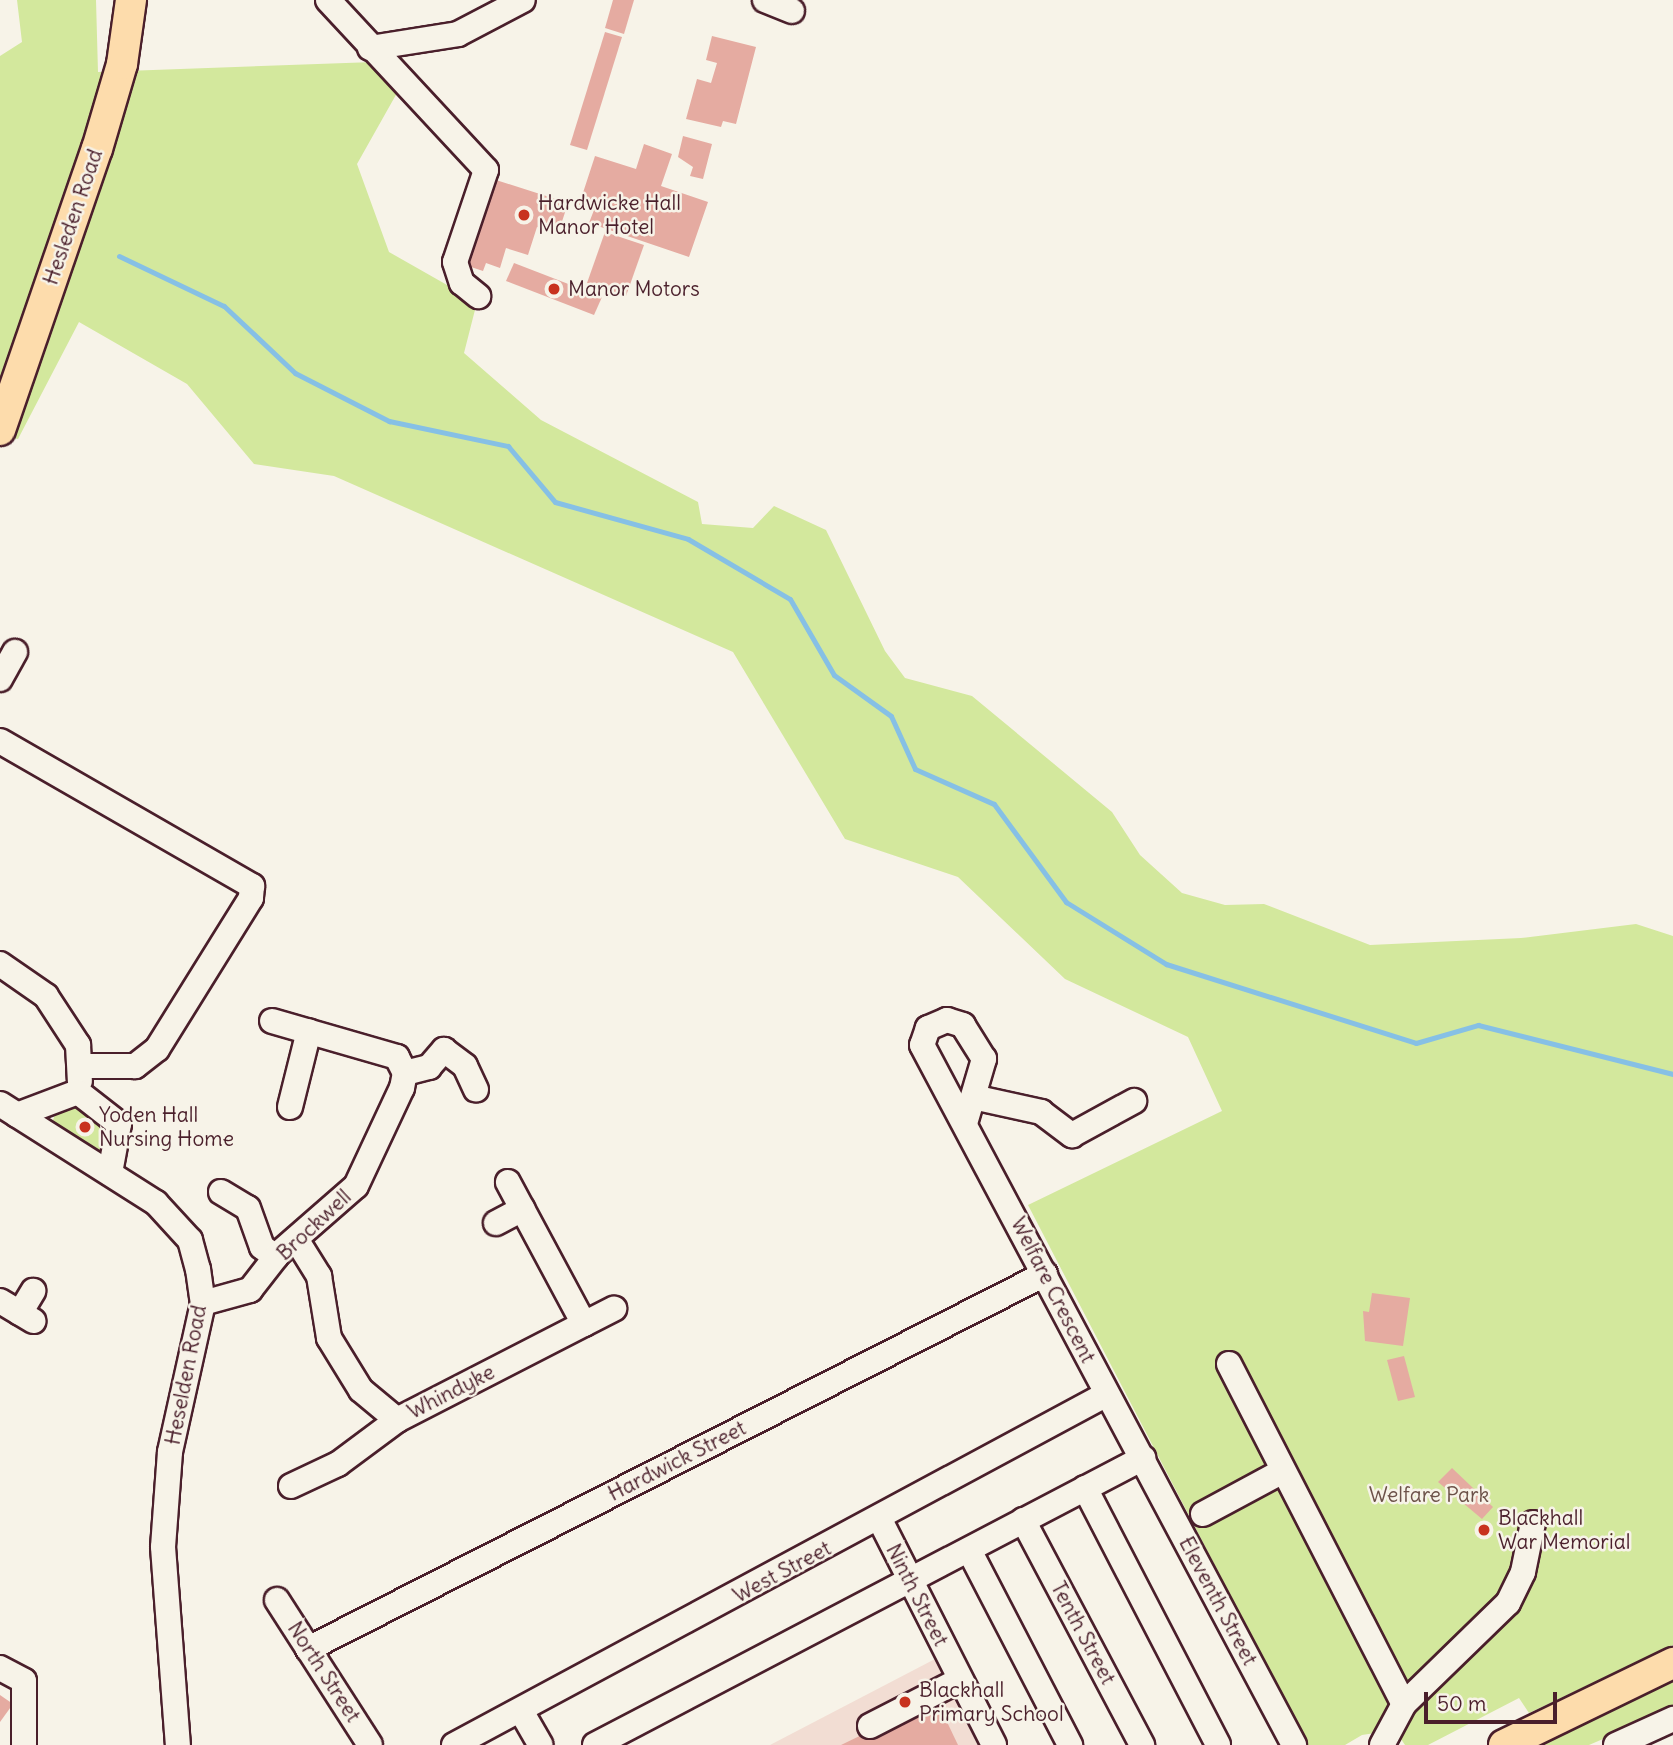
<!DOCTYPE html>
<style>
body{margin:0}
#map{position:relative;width:1673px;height:1745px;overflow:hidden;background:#f7f3e8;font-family:Delius,sans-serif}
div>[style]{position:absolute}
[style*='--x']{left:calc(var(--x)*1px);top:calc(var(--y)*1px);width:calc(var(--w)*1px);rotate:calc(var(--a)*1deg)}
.built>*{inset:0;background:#f2ddd3}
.green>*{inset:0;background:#d3e89d}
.stream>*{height:5px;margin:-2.5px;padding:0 2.5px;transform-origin:2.5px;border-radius:2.5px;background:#86c0e5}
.building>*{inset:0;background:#e5aba1}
.roads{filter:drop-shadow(2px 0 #4a1f2b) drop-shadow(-2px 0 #4a1f2b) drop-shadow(0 2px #4a1f2b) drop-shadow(0 -2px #4a1f2b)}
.minor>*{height:24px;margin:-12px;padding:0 12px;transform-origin:12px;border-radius:12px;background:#f7f3e8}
.major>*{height:30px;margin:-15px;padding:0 15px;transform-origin:15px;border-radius:15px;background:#fddcac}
.dots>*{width:19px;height:19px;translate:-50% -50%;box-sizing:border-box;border:4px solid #f7f3e8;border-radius:50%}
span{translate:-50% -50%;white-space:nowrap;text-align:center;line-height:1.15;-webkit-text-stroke:5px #f7f3e8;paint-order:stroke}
.poi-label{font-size:21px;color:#4a1f2b}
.left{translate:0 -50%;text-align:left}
.street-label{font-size:21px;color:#4a1f2b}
.park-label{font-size:21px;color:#6c5148}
.scale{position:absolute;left:1424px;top:1692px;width:133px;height:32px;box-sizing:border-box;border:4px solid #4a1f2b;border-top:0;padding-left:9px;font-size:21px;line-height:24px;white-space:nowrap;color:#4a1f2b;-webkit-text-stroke:5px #f7f3e8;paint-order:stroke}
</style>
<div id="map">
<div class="built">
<div style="clip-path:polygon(935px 1659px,980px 1745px,770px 1745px)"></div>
</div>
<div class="green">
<div style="clip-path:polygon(17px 0,96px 0,98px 72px,374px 62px,397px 93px,357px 164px,389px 252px,477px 302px,464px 353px,541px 420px,698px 502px,702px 524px,753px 528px,774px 506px,826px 530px,885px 651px,905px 678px,972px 696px,1112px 812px,1140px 855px,1182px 893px,1225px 905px,1264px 904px,1370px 945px,1521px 938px,1636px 924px,1673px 936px,1673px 1645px,1529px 1713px,1519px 1698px,1428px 1745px,1405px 1745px,1395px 1730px,1362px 1735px,1345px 1745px,1308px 1745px,1028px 1205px,1222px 1111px,1188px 1037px,1065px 979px,958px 877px,845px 839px,733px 652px,334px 476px,254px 464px,187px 384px,79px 322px,18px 439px,0 435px,0 56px,22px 42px)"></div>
<div style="clip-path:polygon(81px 1102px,111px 1128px,108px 1148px,99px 1153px,57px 1131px,53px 1120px,57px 1109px)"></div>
<div style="clip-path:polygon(1673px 1676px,1673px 1709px,1589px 1745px,1535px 1745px)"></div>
</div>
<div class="stream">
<div style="--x:119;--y:256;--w:116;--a:25.5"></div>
<div style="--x:224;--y:306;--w:98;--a:43.3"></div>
<div style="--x:295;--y:373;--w:106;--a:27.1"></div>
<div style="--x:389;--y:421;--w:122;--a:11.9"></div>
<div style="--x:508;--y:446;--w:73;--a:50"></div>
<div style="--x:555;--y:502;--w:138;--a:15.5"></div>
<div style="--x:688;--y:539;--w:118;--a:30.5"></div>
<div style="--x:790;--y:599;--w:88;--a:59.9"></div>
<div style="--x:834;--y:675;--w:70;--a:35.7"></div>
<div style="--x:891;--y:716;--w:58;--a:65.6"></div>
<div style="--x:915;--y:769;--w:86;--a:23.9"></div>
<div style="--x:994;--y:804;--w:122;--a:53.7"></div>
<div style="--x:1066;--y:902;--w:118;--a:31.8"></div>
<div style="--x:1166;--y:964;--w:262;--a:17.5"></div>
<div style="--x:1416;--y:1043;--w:65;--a:-16.2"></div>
<div style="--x:1478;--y:1025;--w:201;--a:14.1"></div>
</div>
<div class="building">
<div style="clip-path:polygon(613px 0,634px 0,624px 34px,605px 28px)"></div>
<div style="clip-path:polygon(605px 32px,622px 37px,587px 150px,570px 145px)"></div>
<div style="clip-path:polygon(712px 36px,756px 47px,736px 124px,723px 121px,721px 127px,686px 119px,697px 79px,711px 83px,717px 63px,706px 60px)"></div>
<div style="clip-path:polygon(683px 136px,712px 144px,703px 179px,690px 176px,693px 167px,678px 157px)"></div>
<div style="clip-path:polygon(644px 144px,672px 154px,661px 186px,708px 202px,689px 257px,589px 223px,594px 210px,579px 205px,595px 156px,636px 169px)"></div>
<div style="clip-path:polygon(496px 180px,568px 203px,558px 234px,537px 227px,528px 255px,506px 248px,500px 268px,486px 263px,483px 271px,468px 266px)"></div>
<div style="clip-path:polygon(605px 232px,644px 245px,626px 296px,587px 283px)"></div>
<div style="clip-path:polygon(514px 263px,602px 297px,594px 315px,506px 281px)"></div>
<div style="clip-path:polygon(1372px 1293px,1410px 1298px,1403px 1346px,1365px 1341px,1363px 1311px,1369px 1312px)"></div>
<div style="clip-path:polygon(1404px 1356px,1415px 1397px,1398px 1401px,1387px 1360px)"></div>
<div style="clip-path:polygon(1452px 1468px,1493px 1507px,1482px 1519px,1438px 1482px)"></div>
<div style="clip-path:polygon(0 1695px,13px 1704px,0 1722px)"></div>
<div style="clip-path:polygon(936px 1699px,958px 1745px,841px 1745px)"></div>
</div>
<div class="roads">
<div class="minor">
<div style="--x:328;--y:0;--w:232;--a:47.1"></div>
<div style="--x:486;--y:170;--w:97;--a:108.6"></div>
<div style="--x:455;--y:262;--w:22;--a:72"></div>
<div style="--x:462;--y:283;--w:21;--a:39"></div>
<div style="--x:765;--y:0;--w:29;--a:22"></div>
<div style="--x:370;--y:48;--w:89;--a:-9"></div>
<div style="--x:458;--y:34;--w:73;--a:-27.6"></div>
<div style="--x:0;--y:679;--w:31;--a:-61"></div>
<div style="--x:0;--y:741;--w:291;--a:29.9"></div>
<div style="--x:252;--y:886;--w:12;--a:95"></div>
<div style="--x:251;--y:898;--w:178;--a:121.9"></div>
<div style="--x:157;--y:1049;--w:28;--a:142"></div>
<div style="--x:135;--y:1066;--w:52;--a:180"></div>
<div style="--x:0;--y:964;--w:56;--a:34.8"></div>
<div style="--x:46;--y:996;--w:59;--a:56.9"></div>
<div style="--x:78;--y:1045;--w:36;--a:87"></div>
<div style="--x:405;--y:1073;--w:25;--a:-14"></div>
<div style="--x:429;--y:1067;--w:23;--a:-49"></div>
<div style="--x:444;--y:1050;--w:26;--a:37"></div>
<div style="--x:465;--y:1066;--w:26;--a:65"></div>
<div style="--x:973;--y:1097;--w:70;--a:12.4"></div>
<div style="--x:1041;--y:1112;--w:39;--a:37"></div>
<div style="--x:1072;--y:1135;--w:71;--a:-28.7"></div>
<div style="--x:0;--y:1104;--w:185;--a:32.4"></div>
<div style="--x:156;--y:1203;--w:50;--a:47.4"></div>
<div style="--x:190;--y:1240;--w:30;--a:75"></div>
<div style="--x:198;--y:1269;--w:34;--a:82"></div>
<div style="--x:203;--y:1303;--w:153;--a:102.5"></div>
<div style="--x:170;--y:1452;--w:95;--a:94.2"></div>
<div style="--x:163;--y:1547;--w:199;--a:85.7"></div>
<div style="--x:290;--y:1107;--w:78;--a:-76"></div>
<div style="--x:17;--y:1115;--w:65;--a:-20.7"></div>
<div style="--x:78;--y:1092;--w:52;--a:38"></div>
<div style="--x:119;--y:1124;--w:50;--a:100.4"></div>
<div style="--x:966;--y:1120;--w:64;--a:-73.6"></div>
<div style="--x:984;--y:1059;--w:40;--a:-122"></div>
<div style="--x:963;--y:1025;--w:17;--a:-163"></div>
<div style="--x:947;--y:1020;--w:21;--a:157"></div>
<div style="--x:928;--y:1028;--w:18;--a:109"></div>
<div style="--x:922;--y:1045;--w:793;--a:62.01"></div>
<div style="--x:221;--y:1192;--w:31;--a:31"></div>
<div style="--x:248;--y:1208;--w:41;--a:70.3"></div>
<div style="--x:262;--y:1247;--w:17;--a:36"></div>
<div style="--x:496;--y:1223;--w:30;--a:-28"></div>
<div style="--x:296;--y:1239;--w:44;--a:58.1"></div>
<div style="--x:319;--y:1276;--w:63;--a:80.8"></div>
<div style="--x:329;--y:1338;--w:61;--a:58.4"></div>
<div style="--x:361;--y:1390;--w:47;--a:39.8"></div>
<div style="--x:397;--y:1420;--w:210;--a:-27.2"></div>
<div style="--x:584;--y:1324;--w:161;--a:-118.2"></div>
<div style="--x:0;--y:1301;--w:39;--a:31"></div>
<div style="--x:203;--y:1303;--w:49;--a:-15.5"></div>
<div style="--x:250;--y:1290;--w:46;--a:-52.1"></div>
<div style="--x:278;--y:1254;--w:103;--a:-41.1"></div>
<div style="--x:356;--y:1186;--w:108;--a:-64.9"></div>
<div style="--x:402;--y:1088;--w:15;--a:-79"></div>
<div style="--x:405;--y:1073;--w:18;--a:-117"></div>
<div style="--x:397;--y:1057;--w:130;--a:-163.9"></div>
<div style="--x:20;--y:1313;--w:26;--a:-59"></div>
<div style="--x:584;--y:1324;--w:34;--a:-27"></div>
<div style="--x:1229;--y:1364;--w:382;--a:62.8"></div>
<div style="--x:291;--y:1486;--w:52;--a:-25.1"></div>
<div style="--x:338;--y:1464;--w:74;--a:-36.7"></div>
<div style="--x:1085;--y:1488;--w:289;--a:62.6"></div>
<div style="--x:1203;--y:1514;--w:91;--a:-28.3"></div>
<div style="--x:880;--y:1520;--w:252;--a:63.1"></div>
<div style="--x:1023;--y:1520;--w:255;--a:62.1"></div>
<div style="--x:969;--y:1550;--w:220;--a:62.6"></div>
<div style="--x:277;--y:1600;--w:172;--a:57.3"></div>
<div style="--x:308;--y:1649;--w:827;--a:-26.97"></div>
<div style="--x:0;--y:1668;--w:27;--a:28"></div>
<div style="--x:24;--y:1681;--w:64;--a:90"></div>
<div style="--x:521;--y:1711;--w:39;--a:60"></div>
<div style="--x:870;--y:1726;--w:101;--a:-27.1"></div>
<div style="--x:454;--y:1745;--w:741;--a:-28.26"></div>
<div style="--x:595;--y:1745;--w:619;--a:-27.64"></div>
<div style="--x:1382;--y:1745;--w:47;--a:-61.8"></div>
<div style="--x:1404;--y:1704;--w:145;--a:-44.2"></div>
<div style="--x:1508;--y:1603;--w:34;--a:-64"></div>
<div style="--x:1523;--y:1572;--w:50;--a:-78.5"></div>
<div style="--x:1616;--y:1745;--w:63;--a:-24.5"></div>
</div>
<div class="major">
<div style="--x:0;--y:430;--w:297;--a:-71"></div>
<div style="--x:97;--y:149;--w:89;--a:-73.6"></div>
<div style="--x:122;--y:64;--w:65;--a:-82"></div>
<div style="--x:1504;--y:1745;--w:188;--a:-25.9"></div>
</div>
</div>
<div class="dots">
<div style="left:524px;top:215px;background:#c8321e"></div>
<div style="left:554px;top:289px;background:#c8321e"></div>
<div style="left:85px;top:1127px;background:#c8321e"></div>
<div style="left:1484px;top:1530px;background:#c8321e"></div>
<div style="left:905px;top:1702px;background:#c8321e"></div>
</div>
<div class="poi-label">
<span class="left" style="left:538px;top:215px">Hardwicke Hall<br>Manor Hotel</span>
<span class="left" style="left:568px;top:289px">Manor Motors</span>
<span class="left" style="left:99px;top:1127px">Yoden Hall<br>Nursing Home</span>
<span class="left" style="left:1498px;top:1530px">Blackhall<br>War Memorial</span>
<span class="left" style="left:919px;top:1702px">Blackhall<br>Primary School</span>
</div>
<div class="street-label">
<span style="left:73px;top:217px;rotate:-71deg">Hesleden Road</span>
<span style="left:314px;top:1225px;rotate:-43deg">Brockwell</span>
<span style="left:1053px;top:1290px;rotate:63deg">Welfare Crescent</span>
<span style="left:186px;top:1375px;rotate:-79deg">Heselden Road</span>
<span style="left:451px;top:1392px;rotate:-27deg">Whindyke</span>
<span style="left:677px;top:1461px;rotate:-27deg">Hardwick Street</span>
<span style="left:782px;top:1572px;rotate:-28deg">West Street</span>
<span style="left:917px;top:1595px;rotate:63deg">Ninth Street</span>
<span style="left:1218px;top:1601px;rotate:62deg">Eleventh Street</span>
<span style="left:1083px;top:1633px;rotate:62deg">Tenth Street</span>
<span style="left:324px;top:1672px;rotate:57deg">North Street</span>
</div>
<div class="park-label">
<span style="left:1429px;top:1495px">Welfare Park</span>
</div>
<div class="scale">50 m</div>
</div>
